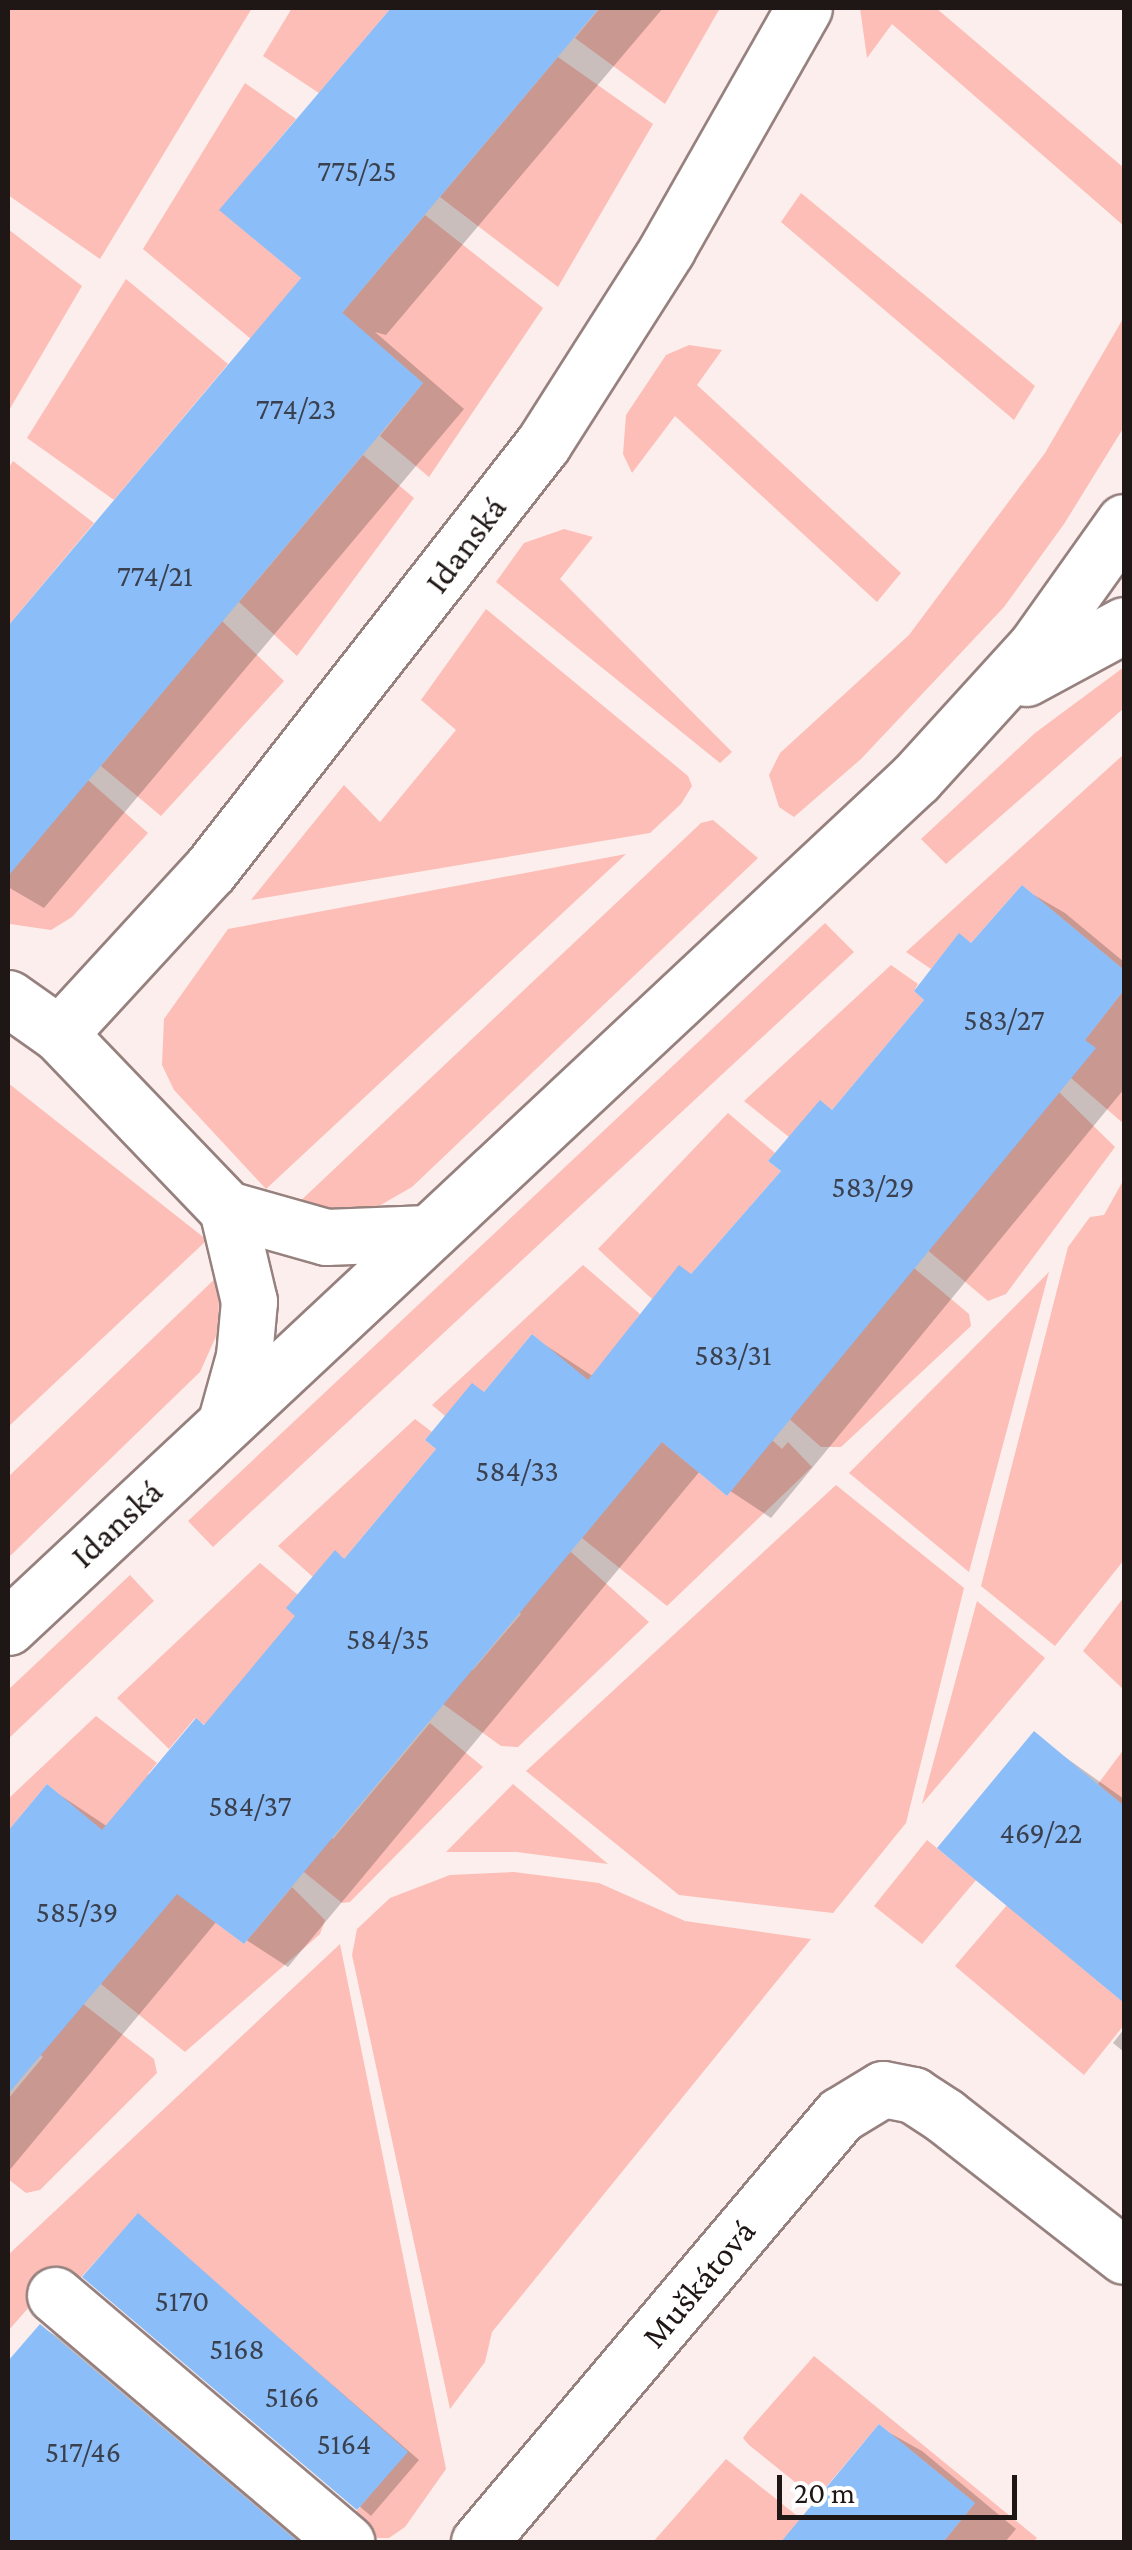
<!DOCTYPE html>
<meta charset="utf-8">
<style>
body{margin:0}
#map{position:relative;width:1132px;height:2550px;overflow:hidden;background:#fceeec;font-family:"Crimson Pro",serif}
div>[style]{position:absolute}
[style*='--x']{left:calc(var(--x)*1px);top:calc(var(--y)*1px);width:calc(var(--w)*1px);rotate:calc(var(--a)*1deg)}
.green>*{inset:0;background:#fcbeb6}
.shadow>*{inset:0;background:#0003}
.building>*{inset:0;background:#8bbdf8}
.roads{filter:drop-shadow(2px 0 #96817f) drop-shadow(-2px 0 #96817f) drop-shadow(0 2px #96817f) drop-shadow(0 -2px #96817f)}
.minor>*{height:55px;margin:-27.5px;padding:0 27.5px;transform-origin:27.5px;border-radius:27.5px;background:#fff}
span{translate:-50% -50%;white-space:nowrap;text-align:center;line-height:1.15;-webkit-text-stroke:8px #fff;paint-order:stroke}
.number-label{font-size:30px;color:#3a404e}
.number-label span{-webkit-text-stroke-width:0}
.street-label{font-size:35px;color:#1f1716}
.frame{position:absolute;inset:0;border:10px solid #1f1716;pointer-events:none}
.scale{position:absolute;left:777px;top:2475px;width:240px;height:45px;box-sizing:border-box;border:5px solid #1f1716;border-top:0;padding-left:12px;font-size:30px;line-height:35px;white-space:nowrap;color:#1f1716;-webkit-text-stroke:8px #fff;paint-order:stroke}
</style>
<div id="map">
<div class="green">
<div style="clip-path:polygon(8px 8px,252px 8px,100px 259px,8px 195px)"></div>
<div style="clip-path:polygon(292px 8px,391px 8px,319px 93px,263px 56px)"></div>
<div style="clip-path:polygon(600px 8px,720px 8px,665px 104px,575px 38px)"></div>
<div style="clip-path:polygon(860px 8px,936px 8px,1124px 168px,1124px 226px,892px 24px,867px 58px)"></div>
<div style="clip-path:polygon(558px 57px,653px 124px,558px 287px,440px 197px)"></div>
<div style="clip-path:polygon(245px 83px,296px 119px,220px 210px,301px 278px,251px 339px,143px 249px)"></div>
<div style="clip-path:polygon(801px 193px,1035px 386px,1014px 420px,781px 222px)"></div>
<div style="clip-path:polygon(425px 215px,543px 308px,429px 477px,380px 436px,423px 383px,342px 313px)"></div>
<div style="clip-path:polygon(8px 229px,82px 286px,8px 412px)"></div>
<div style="clip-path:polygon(126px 279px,228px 364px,114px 500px,27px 438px)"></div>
<div style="clip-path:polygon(1124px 317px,1124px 427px,1064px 524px,1004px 607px,861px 759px,794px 817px,779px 807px,769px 775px,780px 753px,909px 635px,1045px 453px)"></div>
<div style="clip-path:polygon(689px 345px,722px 350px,697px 385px,901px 573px,877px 602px,675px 416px,632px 473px,623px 454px,626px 415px,666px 355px)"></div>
<div style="clip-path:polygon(363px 455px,414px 498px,297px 656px,239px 602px)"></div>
<div style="clip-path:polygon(13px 461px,94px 523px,8px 626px,8px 469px)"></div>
<div style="clip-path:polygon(564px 529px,593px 537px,560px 579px,732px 752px,720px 763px,496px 582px,524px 543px)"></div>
<div style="clip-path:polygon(486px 609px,688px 776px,692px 786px,681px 804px,650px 833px,251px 900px,344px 785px,380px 822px,456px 730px,421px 700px)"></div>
<div style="clip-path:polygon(222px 621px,284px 681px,161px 816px,101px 766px)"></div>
<div style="clip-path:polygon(1124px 667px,1124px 708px,946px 864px,921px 839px,1035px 733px)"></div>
<div style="clip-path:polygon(1124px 754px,1124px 970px,1022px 885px,971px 943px,959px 934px,931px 969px,906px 952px)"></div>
<div style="clip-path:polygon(88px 780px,148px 833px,72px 917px,51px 930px,10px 924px,8px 876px)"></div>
<div style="clip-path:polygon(713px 820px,758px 858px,412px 1187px,358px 1218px,295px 1206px,701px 823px)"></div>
<div style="clip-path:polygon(626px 854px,266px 1189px,174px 1090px,162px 1065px,164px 1019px,228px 929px)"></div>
<div style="clip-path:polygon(825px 923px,854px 952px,213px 1547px,188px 1521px)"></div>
<div style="clip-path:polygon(891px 965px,918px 984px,914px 991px,924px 1000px,832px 1110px,820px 1101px,789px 1137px,744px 1101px)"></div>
<div style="clip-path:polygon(1124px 990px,1124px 1124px,1071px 1078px,1085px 1040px)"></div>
<div style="clip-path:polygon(8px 1083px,207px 1240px,8px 1427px)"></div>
<div style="clip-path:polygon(1059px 1092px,1115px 1147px,1006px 1294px,988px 1301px,919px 1243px)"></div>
<div style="clip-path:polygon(728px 1113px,775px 1153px,768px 1161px,781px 1171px,691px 1274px,652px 1299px,598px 1249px)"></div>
<div style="clip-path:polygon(1124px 1179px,1124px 1560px,1055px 1646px,981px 1586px,1068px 1247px,1090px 1217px,1104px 1215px)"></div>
<div style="clip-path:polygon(583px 1265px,640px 1314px,632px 1325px,643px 1333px,597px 1388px,532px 1334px,484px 1392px,445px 1416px,432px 1405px)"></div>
<div style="clip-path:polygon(914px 1268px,969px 1314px,971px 1326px,841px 1447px,821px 1447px,777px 1408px)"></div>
<div style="clip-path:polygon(1049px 1272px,969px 1572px,849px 1473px)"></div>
<div style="clip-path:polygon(221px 1273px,217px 1334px,200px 1372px,8px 1558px,8px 1477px)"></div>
<div style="clip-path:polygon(415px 1419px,432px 1432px,425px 1440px,436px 1449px,344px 1559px,335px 1551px,313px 1577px,278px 1546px)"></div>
<div style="clip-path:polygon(650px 1432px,727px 1496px,772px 1440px,782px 1449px,788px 1442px,812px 1467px,667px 1606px,582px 1538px,611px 1503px,598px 1493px)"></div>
<div style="clip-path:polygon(836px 1485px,964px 1588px,906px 1823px,833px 1913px,679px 1895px,526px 1771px)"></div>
<div style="clip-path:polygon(571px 1552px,649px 1622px,518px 1747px,501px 1746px,432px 1696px,460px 1661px,473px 1670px,521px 1614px,508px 1602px)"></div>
<div style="clip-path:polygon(260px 1563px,298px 1595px,296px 1617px,205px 1725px,195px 1718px,169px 1749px,117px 1698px)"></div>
<div style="clip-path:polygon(130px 1575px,154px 1601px,8px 1739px,8px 1690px)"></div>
<div style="clip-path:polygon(1124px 1597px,1124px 1690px,1083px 1651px)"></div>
<div style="clip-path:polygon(977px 1601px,1045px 1658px,922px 1804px)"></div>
<div style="clip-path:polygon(96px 1716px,157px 1763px,148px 1774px,158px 1784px,112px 1839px,47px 1784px,8px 1831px,8px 1799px)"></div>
<div style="clip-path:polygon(430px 1723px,483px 1767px,350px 1902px,342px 1903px,293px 1863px,322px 1829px,333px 1839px)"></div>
<div style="clip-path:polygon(1124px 1749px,1124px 1806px,1098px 1784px)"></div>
<div style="clip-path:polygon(513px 1784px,608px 1864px,517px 1852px,446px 1852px)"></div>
<div style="clip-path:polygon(927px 1840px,976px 1880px,922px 1944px,874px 1906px)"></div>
<div style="clip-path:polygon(514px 1872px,599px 1883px,685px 1921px,811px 1939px,492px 2332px,485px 2362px,450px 2409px,352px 1955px,357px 1929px,390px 1898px,450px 1875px)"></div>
<div style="clip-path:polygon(169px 1887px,244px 1944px,292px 1887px,325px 1920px,320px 1934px,185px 2052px,101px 1984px)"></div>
<div style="clip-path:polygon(1007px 1905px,1124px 2003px,1124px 2025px,1084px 2075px,955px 1966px)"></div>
<div style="clip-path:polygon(340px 1944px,446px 2469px,405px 2527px,389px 2538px,376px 2538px,350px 2519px,407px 2451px,138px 2214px,74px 2285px,59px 2273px,8px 2331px,8px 2255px)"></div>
<div style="clip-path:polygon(73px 1996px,154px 2059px,157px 2073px,40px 2190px,26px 2193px,8px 2179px,8px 2099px,43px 2057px,30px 2046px)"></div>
<div style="clip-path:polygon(814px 2356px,1037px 2538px,1033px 2542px,945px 2540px,975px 2503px,879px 2424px,816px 2499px,749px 2445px,743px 2438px,748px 2431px)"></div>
<div style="clip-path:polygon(726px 2459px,801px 2519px,782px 2542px,653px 2542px)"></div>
</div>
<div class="shadow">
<div style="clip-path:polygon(394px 8px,663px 8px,386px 335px,375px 332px,464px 409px,44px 908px,8px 887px,8px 630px,305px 278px,223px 210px)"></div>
<div style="clip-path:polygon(1022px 888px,1065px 913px,1124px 962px,1124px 1089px,771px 1518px,700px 1471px,288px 1967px,217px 1921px,8px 2172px,8px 1831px,48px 1787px,108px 1827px,206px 1727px,299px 1616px,335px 1554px,347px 1560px,533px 1337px,594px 1377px,693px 1276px)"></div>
<div style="clip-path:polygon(1034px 1735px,1124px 1799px,1124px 1999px,940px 1848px)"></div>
<div style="clip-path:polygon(1124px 2029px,1124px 2052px,1113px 2043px)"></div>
<div style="clip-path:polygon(138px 2216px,419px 2460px,371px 2516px,85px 2276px)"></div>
<div style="clip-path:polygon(41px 2327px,65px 2341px,303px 2542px,8px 2542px,8px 2366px)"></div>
<div style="clip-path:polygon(879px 2427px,922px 2451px,1016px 2529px,1005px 2542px,785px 2542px)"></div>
</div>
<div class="building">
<div style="clip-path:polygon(391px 8px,599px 8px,342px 313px,337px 308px,423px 383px,8px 876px,8px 626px,301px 278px,219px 210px)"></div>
<div style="clip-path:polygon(1022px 885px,1124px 970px,1124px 990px,1085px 1040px,1096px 1048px,727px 1496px,662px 1442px,244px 1944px,177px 1894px,8px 2094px,8px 1831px,47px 1784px,102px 1830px,196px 1718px,204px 1725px,295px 1616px,286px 1608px,335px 1550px,344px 1559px,436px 1449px,425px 1440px,472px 1383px,484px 1392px,532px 1334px,588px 1380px,679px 1265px,691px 1274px,781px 1171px,768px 1161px,820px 1100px,832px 1110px,924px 1000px,914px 991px,959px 933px,971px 943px)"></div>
<div style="clip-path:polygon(1034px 1731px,1124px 1806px,1124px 2003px,937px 1848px)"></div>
<div style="clip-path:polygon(138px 2213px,408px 2452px,357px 2510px,82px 2277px)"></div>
<div style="clip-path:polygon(40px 2324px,298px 2542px,8px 2542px,8px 2361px)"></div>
<div style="clip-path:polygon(879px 2424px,975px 2503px,943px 2542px,781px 2542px)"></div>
</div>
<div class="roads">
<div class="minor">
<div style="--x:1026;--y:678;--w:111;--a:-28.4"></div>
<div style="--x:8;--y:998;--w:62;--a:35.2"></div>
<div style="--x:59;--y:1034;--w:243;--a:46.2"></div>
<div style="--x:227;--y:1209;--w:95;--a:76.6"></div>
<div style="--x:249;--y:1301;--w:55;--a:95.2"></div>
<div style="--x:244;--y:1356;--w:67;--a:105.5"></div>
<div style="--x:59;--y:1034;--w:223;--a:-47.4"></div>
<div style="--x:210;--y:870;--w:541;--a:-51.99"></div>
<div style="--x:543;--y:444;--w:231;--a:-57.5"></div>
<div style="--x:667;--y:249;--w:277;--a:-60.4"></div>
<div style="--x:227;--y:1209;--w:103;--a:15.8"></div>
<div style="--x:326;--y:1237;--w:102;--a:-2.2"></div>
<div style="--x:8;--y:1627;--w:1243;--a:-43.08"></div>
<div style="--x:916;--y:778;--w:178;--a:-47.7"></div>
<div style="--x:1036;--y:646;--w:152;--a:-54.6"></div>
<div style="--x:55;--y:2295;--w:382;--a:40.3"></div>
<div style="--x:479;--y:2542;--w:559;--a:-49.79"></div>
<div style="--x:840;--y:2115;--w:50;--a:-31.2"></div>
<div style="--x:883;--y:2089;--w:31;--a:11"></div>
<div style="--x:913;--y:2095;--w:38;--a:33"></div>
<div style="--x:945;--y:2116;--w:227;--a:38"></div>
</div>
</div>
<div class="number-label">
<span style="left:357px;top:171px">775/25</span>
<span style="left:296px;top:409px">774/23</span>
<span style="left:155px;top:576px">774/21</span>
<span style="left:1004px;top:1020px">583/27</span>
<span style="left:873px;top:1187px">583/29</span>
<span style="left:733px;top:1355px">583/31</span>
<span style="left:517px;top:1471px">584/33</span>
<span style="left:388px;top:1639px">584/35</span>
<span style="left:250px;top:1806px">584/37</span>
<span style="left:1041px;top:1833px">469/22</span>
<span style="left:77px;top:1912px">585/39</span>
<span style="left:182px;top:2301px">5170</span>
<span style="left:237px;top:2349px">5168</span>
<span style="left:292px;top:2397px">5166</span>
<span style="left:344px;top:2444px">5164</span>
<span style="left:83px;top:2452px">517/46</span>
</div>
<div class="street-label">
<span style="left:466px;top:545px;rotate:-53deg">Idanská</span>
<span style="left:117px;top:1524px;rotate:-43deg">Idanská</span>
<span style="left:699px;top:2284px;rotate:-50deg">Muškátová</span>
</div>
<div class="frame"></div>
<div class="scale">20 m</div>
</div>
